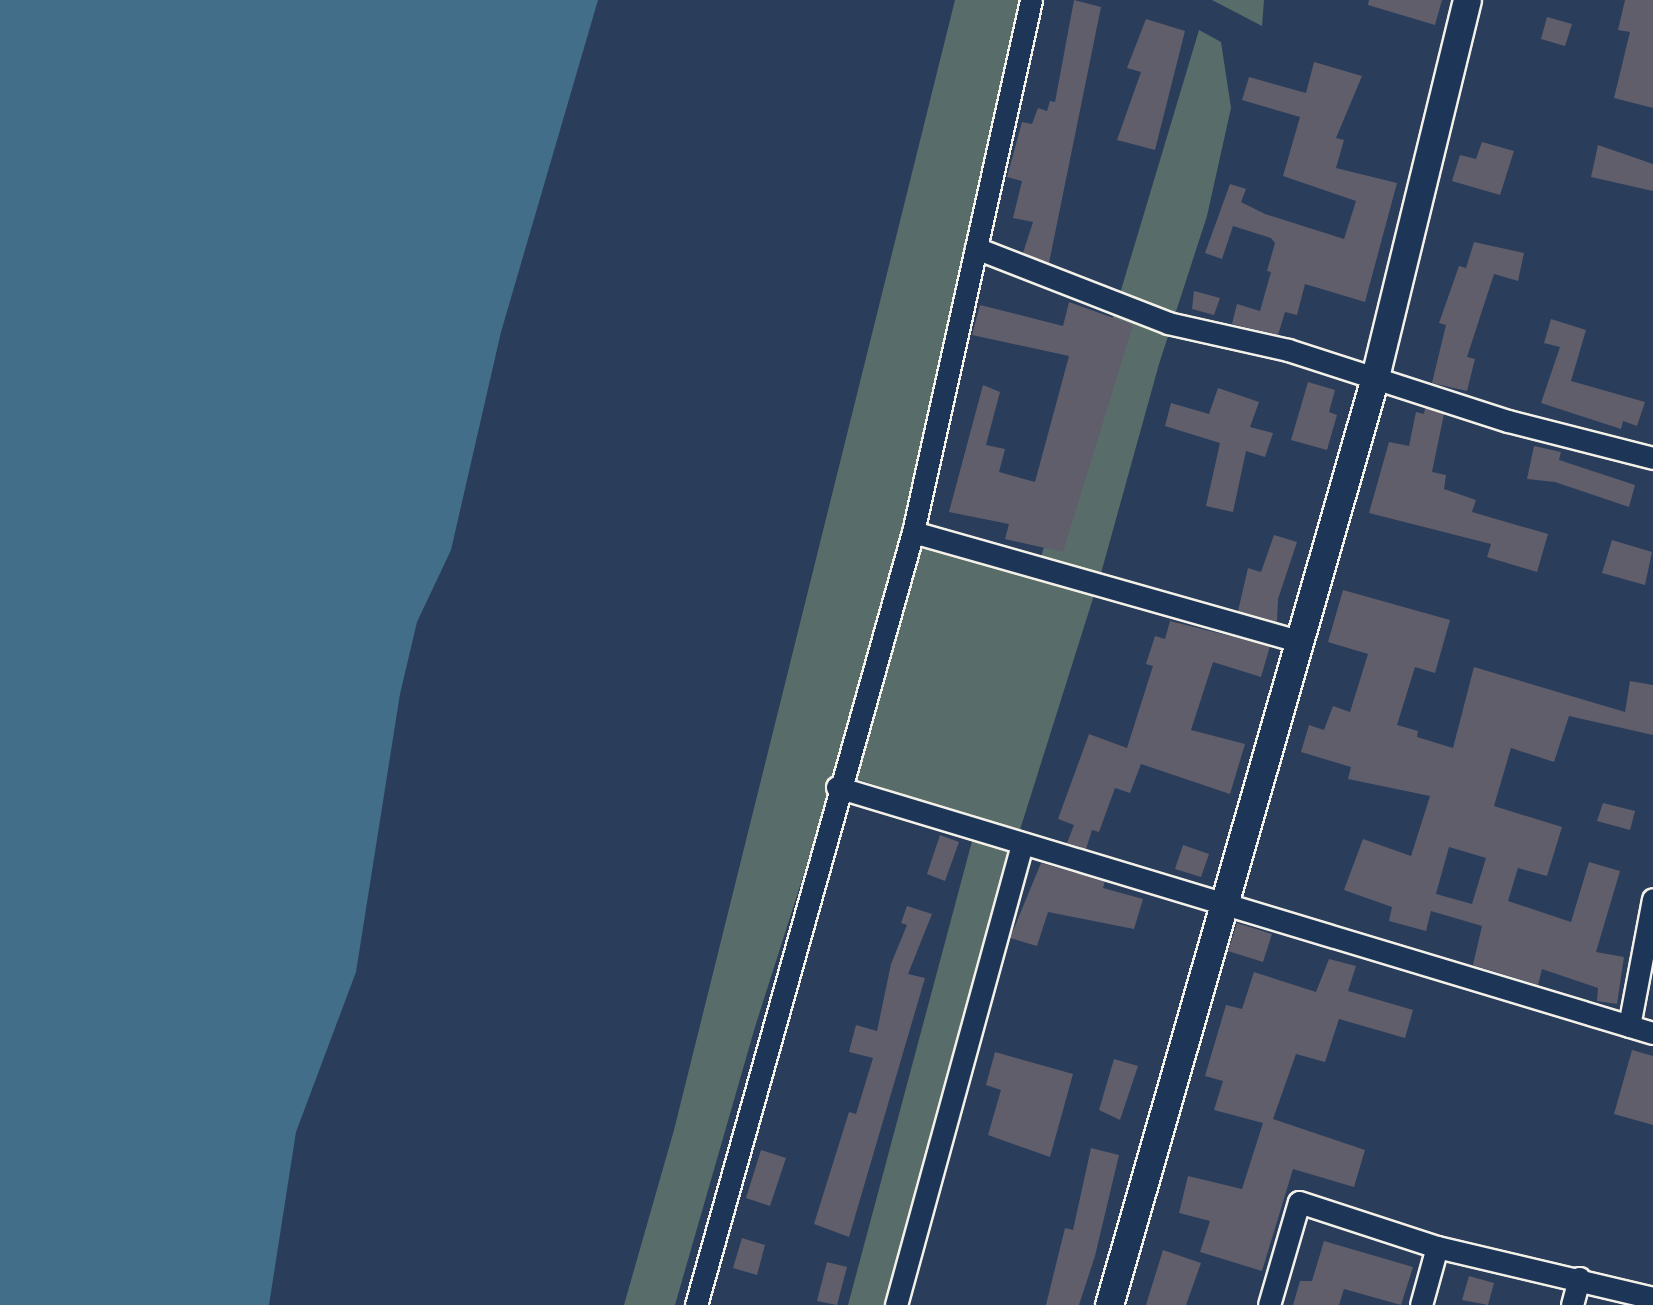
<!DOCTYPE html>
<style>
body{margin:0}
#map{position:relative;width:1653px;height:1305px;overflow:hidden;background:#2a3d5b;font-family:Kalam,sans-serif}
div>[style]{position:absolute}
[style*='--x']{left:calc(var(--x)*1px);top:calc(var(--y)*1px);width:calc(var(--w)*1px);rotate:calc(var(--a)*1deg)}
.green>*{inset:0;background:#586d69}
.water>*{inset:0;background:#436e89}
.building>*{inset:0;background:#605e6b}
.roads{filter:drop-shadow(2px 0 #f4f1e8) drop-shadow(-2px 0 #f4f1e8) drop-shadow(0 2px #f4f1e8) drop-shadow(0 -2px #f4f1e8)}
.minor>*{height:21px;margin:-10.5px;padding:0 10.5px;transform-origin:10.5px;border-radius:10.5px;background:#1d3557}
.tertiary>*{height:27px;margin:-13.5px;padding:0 13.5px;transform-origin:13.5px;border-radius:13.5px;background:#1d3557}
span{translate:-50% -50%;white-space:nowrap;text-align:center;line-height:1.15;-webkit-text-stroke:6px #1d3557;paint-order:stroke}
</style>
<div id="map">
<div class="green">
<div style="clip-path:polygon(955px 0,1026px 0,913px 532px,755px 1027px,675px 1305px,624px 1305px,674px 1130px)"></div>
<div style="clip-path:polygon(1212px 0,1264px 0,1262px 26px)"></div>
<div style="clip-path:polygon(1199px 30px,1221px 42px,1231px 108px,1207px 216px,1159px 364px,1098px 584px,1038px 567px)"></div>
<div style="clip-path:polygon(921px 546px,1095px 592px,1019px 833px,851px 777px)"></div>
<div style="clip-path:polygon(975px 830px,1022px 844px,896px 1305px,848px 1305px)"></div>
</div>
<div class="water">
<div style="clip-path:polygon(0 0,598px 0,501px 332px,451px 550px,417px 622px,400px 694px,356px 972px,296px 1132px,269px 1305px,0 1305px)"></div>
</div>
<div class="building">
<div style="clip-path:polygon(1074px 0,1101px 7px,1049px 263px,1023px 253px,1033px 222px,1013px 218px,1022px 181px,1007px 177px,1022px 122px,1032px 124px,1038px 108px,1047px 111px,1050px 101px,1055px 102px)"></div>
<div style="clip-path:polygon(1369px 0,1442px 0,1435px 25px,1368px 5px)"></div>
<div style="clip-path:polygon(1625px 0,1653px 0,1653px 108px,1614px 98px,1630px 32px,1618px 30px)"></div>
<div style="clip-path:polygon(1547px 17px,1572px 24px,1565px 46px,1541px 39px)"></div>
<div style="clip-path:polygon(1146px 19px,1185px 31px,1155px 150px,1117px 140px,1141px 72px,1127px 68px)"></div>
<div style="clip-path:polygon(1314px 62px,1362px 76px,1336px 138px,1344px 140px,1336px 168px,1397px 183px,1365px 302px,1305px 284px,1297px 315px,1285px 312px,1278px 335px,1232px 324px,1237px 304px,1260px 311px,1271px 272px,1267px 271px,1275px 243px,1271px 238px,1233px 226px,1222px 259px,1205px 253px,1230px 184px,1246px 189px,1241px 202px,1265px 214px,1344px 239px,1356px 201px,1283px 176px,1300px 117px,1242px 100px,1249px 77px,1306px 93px)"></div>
<div style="clip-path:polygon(1482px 142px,1514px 151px,1500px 195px,1452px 181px,1460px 155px,1476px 159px)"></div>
<div style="clip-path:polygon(1598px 145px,1653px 164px,1653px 191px,1591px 177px)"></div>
<div style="clip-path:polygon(1474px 242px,1524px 253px,1518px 281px,1494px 274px,1467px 357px,1475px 359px,1467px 391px,1432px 383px,1446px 325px,1439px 323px,1459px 266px,1466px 268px)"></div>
<div style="clip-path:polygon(1194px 291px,1220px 298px,1214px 315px,1192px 309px)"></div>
<div style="clip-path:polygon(1069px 302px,1133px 325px,1063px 552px,1005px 539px,1009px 524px,949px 512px,983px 385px,1000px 392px,986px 445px,1005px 449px,999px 472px,1035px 482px,1069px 356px,972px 335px,980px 305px,1063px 326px)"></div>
<div style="clip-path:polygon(1551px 319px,1586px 330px,1571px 381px,1645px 402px,1637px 426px,1623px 421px,1621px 429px,1541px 403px,1560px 347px,1544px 343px)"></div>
<div style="clip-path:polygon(1308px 382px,1335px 390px,1329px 412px,1337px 415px,1327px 450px,1291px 440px)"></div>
<div style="clip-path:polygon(1218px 388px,1259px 402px,1250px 427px,1273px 433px,1265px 457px,1246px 451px,1233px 512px,1206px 506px,1220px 443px,1165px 426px,1171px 403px,1209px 414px)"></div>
<div style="clip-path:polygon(1425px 408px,1444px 414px,1432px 472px,1446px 475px,1444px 489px,1476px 500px,1472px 512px,1548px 534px,1537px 572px,1487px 557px,1491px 544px,1369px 513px,1389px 442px,1409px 446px,1416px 412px,1424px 414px)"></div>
<div style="clip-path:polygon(1534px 446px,1561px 452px,1559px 460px,1635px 485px,1629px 507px,1555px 482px,1527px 479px)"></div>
<div style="clip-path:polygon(1274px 535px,1297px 542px,1278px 599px,1277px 622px,1238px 611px,1248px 568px,1261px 572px)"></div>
<div style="clip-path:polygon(1612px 540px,1652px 552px,1645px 585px,1602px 573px)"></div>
<div style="clip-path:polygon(evenodd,1343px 590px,1450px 620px,1435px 673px,1415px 667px,1397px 725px,1418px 731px,1417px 737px,1453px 748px,1474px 667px,1625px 712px,1630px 681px,1653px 685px,1653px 735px,1569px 716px,1554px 762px,1511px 748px,1494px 806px,1562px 827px,1547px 876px,1518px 868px,1508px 901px,1571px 922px,1589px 862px,1620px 871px,1596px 952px,1624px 957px,1617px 1004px,1597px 1001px,1598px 988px,1542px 969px,1538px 985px,1473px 965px,1482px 926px,1431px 911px,1426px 931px,1389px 921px,1392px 907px,1344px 890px,1363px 839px,1411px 856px,1430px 796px,1348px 779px,1351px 767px,1301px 752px,1309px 725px,1324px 730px,1333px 706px,1350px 712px,1368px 654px,1328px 642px,1343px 590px,1449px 847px,1486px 858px,1472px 904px,1436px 894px,1449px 847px)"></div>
<div style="clip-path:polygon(1170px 621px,1270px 646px,1261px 677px,1213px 662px,1191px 730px,1245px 744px,1230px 794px,1141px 764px,1130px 793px,1115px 788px,1099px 832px,1092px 830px,1086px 849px,1067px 843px,1074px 825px,1058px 819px,1089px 734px,1127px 748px,1153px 666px,1146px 664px,1155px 636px,1165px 639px)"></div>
<div style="clip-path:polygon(1603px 803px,1635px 811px,1630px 830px,1597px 821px)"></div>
<div style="clip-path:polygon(940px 835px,959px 842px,945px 881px,927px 874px)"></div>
<div style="clip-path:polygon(1183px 845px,1209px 854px,1201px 877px,1175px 869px)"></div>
<div style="clip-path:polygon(1041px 863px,1105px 881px,1103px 888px,1143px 899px,1134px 929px,1048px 912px,1037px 946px,1010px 938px)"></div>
<div style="clip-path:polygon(907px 906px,932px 914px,908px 974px,925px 978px,849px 1237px,814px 1224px,849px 1112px,856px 1114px,873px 1058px,849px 1052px,856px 1025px,877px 1031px,891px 964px,907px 925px,901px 923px)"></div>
<div style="clip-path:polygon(1237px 923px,1272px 934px,1263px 962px,1228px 951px)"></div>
<div style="clip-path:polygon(1329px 959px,1356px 966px,1348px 991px,1413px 1010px,1405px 1038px,1339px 1019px,1325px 1062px,1296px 1054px,1273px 1119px,1365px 1150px,1354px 1187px,1293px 1169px,1262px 1271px,1200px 1252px,1210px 1221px,1179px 1213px,1188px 1176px,1242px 1189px,1263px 1123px,1214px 1110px,1223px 1081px,1205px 1076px,1226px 1005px,1242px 1009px,1254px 972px,1316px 992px)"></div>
<div style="clip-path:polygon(1632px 1050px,1653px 1056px,1653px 1125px,1614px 1114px)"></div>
<div style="clip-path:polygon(995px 1052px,1073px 1074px,1050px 1157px,988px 1135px,1001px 1090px,986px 1085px)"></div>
<div style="clip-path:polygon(1114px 1059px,1138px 1066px,1120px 1120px,1099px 1110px)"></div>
<div style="clip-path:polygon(1091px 1148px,1119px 1155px,1095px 1256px,1079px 1305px,1046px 1305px,1065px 1228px,1073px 1230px)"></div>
<div style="clip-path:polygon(761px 1150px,786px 1158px,770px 1206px,746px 1198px)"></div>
<div style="clip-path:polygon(742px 1238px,765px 1245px,757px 1275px,733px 1268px)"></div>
<div style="clip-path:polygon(1324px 1241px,1413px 1267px,1401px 1305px,1344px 1289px,1339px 1305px,1293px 1305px,1300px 1281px,1312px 1281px)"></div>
<div style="clip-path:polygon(1163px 1250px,1201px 1263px,1186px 1305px,1146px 1305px)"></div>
<div style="clip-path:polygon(827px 1262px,847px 1267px,837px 1305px,817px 1301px)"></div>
<div style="clip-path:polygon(1469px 1276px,1494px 1283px,1488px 1305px,1462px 1300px)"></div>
</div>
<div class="roads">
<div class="minor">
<div style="--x:976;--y:248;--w:206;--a:21.3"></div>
<div style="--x:1168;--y:323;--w:123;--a:12.7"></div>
<div style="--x:1288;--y:350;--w:231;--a:17.9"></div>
<div style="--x:1508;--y:421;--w:150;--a:14.3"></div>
<div style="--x:913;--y:532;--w:401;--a:15.8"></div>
<div style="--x:837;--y:787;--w:852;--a:16.78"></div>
<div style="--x:1629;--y:1026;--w:129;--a:-79.3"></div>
<div style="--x:696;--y:1305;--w:803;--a:-74.32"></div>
<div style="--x:913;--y:532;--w:545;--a:-77.49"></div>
<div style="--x:896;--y:1305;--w:478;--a:-74.7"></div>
<div style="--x:1269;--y:1305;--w:107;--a:-73.8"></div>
<div style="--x:1299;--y:1202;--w:145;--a:18.1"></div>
<div style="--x:1437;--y:1247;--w:222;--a:13.3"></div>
<div style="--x:1421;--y:1305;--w:60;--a:-74.6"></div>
<div style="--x:1572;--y:1305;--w:28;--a:-75"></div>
</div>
<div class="tertiary">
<div style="--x:1109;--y:1305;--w:961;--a:-74"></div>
<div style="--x:1374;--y:381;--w:392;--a:-76.3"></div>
</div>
</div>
</div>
